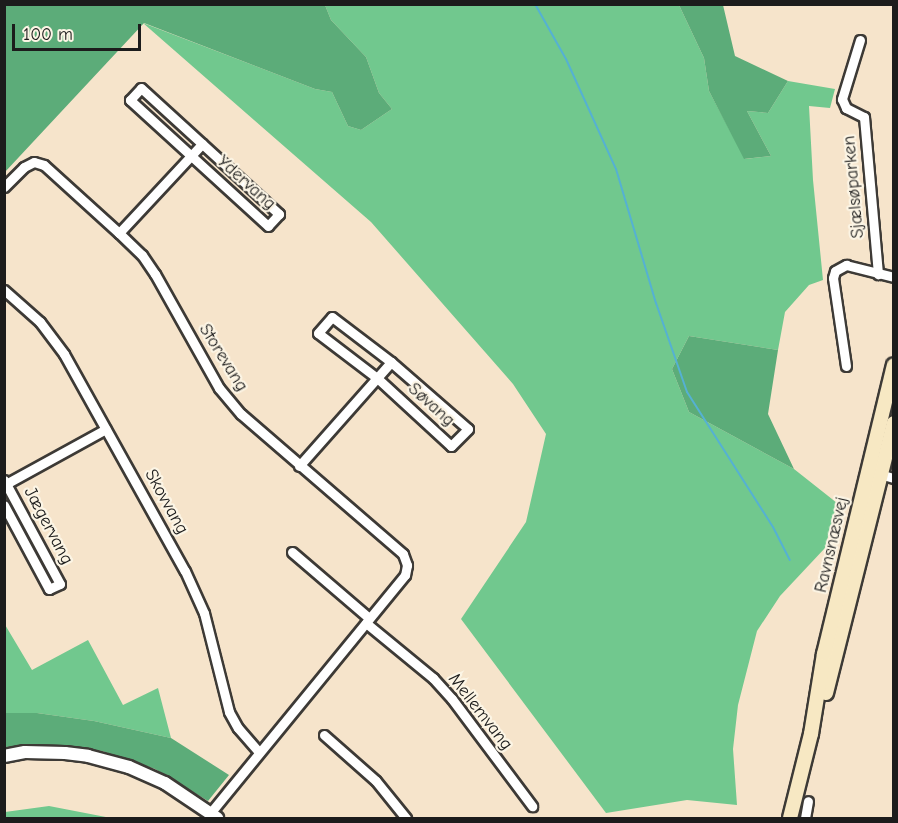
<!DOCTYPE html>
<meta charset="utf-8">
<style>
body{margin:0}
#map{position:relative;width:898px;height:823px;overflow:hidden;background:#f6e4cb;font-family:"Comic Neue",sans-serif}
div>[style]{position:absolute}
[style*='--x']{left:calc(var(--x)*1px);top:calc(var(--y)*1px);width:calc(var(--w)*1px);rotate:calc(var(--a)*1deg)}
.green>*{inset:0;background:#71c88e}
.forest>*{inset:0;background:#5cac79}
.stream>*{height:2px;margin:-1px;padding:0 1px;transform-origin:1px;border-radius:1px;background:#55b1d3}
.roads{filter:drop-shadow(2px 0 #3d3a36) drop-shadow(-2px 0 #3d3a36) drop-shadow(0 2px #3d3a36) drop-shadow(0 -2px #3d3a36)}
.minor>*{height:9px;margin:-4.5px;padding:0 4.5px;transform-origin:4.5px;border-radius:4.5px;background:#fff}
.tertiary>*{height:12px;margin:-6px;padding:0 6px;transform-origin:6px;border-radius:6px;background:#fff}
.secondary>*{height:14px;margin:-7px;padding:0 7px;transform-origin:7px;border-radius:7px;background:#f7e8c3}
span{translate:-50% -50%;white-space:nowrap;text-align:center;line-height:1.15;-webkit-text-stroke:4.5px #fcf5e5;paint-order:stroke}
.street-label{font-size:18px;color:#1c1c1c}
.frame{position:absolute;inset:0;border:6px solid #1c1c1c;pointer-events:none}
.scale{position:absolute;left:12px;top:24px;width:129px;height:27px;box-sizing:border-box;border:3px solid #1c1c1c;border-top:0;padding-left:8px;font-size:18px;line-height:21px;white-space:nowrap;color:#1c1c1c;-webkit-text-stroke:4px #fcf5e5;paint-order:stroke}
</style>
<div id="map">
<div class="green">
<div style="clip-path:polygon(325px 5px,679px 5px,704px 58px,709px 91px,745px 159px,771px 156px,747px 111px,768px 113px,788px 81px,835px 89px,830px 108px,809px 106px,813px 180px,823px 280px,809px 285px,785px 312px,778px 350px,689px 336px,672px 369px,689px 412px,794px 469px,837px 503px,825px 548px,780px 596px,757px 631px,738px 705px,733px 749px,737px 805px,687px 800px,606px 813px,461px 619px,526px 522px,546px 434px,513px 384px,371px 222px,143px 23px,315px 89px,332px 92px,348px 126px,361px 130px,392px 109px,379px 93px,366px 57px,331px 20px)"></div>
<div style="clip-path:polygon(4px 623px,32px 670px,88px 640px,123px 705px,158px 688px,171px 738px,94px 721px,37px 713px,5px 713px)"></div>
<div style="clip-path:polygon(49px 806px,111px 818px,112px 818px,5px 818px,5px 812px)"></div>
</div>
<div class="forest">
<div style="clip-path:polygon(5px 4px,325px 5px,331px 20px,366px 57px,379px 93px,392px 109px,361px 130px,348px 126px,332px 92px,315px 89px,144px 23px,5px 172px)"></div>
<div style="clip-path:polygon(679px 5px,723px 5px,735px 56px,788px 81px,768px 113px,747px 111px,771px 156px,744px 159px,709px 91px,704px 58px)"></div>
<div style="clip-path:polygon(689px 336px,778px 350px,768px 414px,794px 469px,689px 412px,672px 369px)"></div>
<div style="clip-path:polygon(4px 713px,37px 713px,94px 721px,171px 738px,229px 775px,208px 801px,155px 769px,102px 751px,50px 745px,5px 747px)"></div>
</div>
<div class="stream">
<div style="--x:535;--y:4;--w:63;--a:60.6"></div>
<div style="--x:566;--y:59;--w:121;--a:65.6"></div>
<div style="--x:616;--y:169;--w:140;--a:73.4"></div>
<div style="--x:656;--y:303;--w:94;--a:70.8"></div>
<div style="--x:687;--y:392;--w:160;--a:57.5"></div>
<div style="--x:773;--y:527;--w:37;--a:63"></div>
</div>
<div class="roads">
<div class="minor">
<div style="--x:860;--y:40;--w:62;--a:107"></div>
<div style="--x:842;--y:99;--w:10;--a:66"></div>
<div style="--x:846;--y:108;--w:20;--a:27"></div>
<div style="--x:864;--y:117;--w:158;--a:84.9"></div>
<div style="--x:141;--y:88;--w:187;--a:42.4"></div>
<div style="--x:279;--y:214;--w:16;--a:133"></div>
<div style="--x:268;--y:226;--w:187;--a:-137.6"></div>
<div style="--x:130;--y:100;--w:16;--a:-47"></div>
<div style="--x:4;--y:187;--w:28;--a:-45"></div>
<div style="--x:24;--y:167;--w:11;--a:-27"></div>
<div style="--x:34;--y:162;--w:10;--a:17"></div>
<div style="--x:44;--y:165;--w:101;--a:42.2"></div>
<div style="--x:119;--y:233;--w:32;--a:44"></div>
<div style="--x:142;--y:255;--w:23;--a:56"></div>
<div style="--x:155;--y:274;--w:131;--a:60.7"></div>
<div style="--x:219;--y:388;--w:34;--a:50"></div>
<div style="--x:241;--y:414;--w:214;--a:40.8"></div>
<div style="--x:403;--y:554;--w:12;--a:70"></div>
<div style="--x:407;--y:565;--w:10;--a:101"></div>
<div style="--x:405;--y:575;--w:308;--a:129.3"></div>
<div style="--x:119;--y:233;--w:122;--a:-47"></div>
<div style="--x:4;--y:290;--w:48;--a:41.6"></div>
<div style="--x:40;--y:322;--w:40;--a:53"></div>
<div style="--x:64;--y:354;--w:248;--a:60.9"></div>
<div style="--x:185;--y:571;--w:46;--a:65.7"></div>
<div style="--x:204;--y:613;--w:102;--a:75.8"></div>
<div style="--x:229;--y:712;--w:18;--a:61"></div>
<div style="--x:238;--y:728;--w:32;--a:49"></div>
<div style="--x:332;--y:317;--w:74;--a:37.3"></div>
<div style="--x:391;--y:362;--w:102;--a:41"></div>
<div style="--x:468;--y:429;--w:24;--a:135"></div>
<div style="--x:451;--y:446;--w:100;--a:-137.4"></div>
<div style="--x:377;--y:378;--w:74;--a:-142.7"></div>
<div style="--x:318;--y:333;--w:21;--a:-49"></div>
<div style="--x:846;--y:366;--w:89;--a:-98.4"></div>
<div style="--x:833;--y:278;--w:7;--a:-74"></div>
<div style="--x:835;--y:271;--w:13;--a:-29"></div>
<div style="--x:846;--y:265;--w:49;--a:14"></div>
<div style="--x:299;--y:466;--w:139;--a:-48.5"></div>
<div style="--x:876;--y:473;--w:19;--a:16"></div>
<div style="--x:4;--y:480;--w:118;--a:61.7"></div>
<div style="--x:60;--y:584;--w:12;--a:156"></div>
<div style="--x:49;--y:589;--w:95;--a:-118.2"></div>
<div style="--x:4;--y:485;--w:116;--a:-28.8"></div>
<div style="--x:292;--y:552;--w:101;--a:40.6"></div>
<div style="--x:366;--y:623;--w:87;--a:39.4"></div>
<div style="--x:433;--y:678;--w:28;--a:48"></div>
<div style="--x:452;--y:699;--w:134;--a:53.2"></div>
<div style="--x:324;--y:735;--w:69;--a:41.5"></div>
<div style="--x:376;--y:781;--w:48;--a:51"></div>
<div style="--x:805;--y:818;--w:17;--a:-80"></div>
</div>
<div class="tertiary">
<div style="--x:4;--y:756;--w:21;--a:-11"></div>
<div style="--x:25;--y:752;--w:40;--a:1.4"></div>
<div style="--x:65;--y:753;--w:23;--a:7"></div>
<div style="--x:88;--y:756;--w:42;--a:15"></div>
<div style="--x:129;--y:767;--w:39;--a:24"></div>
<div style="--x:165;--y:783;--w:63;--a:33.9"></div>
</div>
<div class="secondary">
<div style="--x:826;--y:693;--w:278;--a:-75.9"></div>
<div style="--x:790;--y:818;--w:87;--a:-76"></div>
<div style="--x:811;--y:734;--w:81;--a:-80.8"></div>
<div style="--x:824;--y:654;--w:297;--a:-76.4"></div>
</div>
</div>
<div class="street-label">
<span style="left:246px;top:183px;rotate:42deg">Ydervang</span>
<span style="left:854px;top:187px;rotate:-95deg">Sjælsøparken</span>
<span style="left:223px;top:358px;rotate:58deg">Storevang</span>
<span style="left:431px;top:405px;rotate:42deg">Søvang</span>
<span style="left:166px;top:502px;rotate:61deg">Skovvang</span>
<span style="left:48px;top:526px;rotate:62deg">Jægervang</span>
<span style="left:832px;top:545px;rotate:-77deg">Ravnsnæsvej</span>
<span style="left:480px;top:712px;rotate:52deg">Mellemvang</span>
</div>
<div class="frame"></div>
<div class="scale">100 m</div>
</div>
